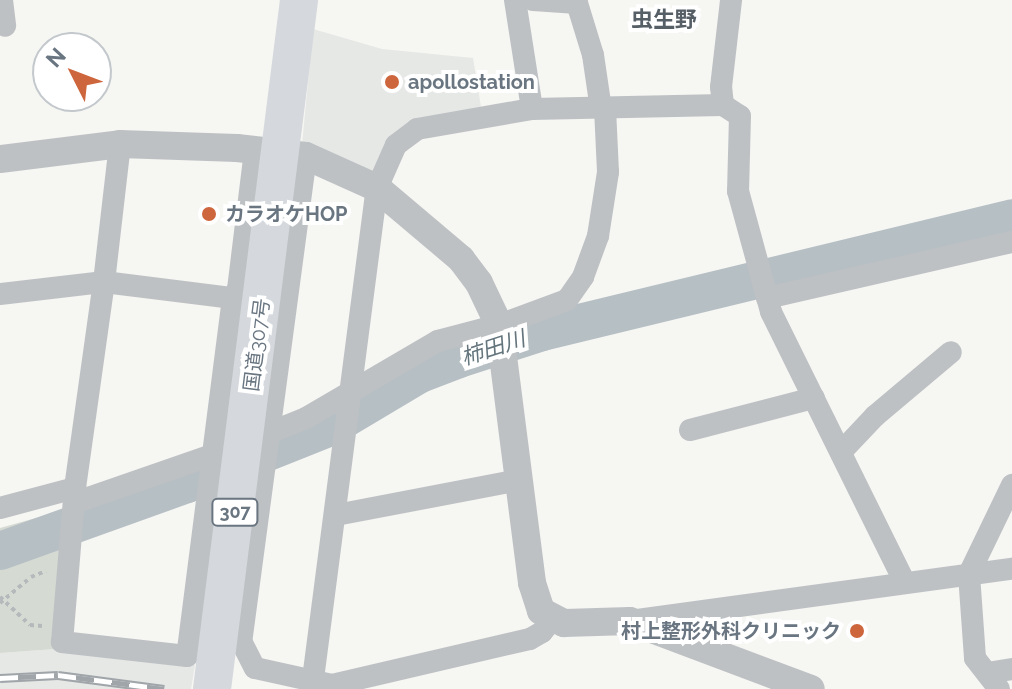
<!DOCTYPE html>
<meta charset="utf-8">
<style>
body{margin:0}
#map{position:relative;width:1012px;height:689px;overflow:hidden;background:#f6f6f3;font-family:Raleway,"Noto Sans JP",sans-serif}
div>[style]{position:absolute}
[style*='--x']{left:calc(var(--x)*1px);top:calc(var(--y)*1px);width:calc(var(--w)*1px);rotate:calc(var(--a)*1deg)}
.built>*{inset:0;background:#e6e8e6}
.green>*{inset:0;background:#d5dad3}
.river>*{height:38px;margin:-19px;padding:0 19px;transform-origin:19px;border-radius:19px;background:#b6bfc4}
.path>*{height:4px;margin-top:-2px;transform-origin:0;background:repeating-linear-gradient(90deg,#b6b9bb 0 4px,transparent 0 8px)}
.minor>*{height:22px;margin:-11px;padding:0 11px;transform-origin:11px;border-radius:11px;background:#bec1c4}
.tertiary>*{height:28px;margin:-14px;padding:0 14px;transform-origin:14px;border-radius:14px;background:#bec1c4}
.trunk>*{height:38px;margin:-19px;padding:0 19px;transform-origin:19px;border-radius:19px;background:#d5d8dc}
.rail>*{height:9px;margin-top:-4.5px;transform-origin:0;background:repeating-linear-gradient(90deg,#fff 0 18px,#a0a5aa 0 36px);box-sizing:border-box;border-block:2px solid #a0a5aa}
.dots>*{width:22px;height:22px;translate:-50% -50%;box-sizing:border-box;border:4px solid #fff;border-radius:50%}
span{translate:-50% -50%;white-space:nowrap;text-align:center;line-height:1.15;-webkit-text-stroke:8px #fff;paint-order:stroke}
.shield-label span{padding:2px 6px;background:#fff;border:2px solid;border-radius:6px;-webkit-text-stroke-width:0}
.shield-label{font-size:18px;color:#697580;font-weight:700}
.poi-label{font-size:20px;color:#697580;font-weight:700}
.left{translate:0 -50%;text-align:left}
.right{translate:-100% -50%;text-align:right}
.street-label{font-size:20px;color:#697580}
.neighbourhood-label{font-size:22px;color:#565e66;font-weight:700}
.water-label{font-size:22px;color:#64757d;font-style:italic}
.north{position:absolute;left:32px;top:32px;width:80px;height:80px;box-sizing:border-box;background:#fff;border:2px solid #c3c8cc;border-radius:50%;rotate:312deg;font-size:22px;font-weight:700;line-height:32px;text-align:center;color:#697580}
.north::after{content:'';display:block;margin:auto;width:28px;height:36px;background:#cd663c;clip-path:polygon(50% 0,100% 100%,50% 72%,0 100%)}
</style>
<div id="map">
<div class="built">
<div style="clip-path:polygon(313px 29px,382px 49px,473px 58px,481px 107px,406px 125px,373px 175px,302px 145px)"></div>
<div style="clip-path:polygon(55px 649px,195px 665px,191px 689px,0 689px,0 653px)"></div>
</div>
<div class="green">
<div style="clip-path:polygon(61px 511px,55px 649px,0 653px,0 528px)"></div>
</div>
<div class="river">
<div style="--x:0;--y:551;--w:199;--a:-19.7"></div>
<div style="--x:187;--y:484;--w:155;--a:-21.6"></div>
<div style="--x:331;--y:427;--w:104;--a:-30.8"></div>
<div style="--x:420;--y:374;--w:42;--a:-21"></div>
<div style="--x:459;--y:359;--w:87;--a:-18"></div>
<div style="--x:542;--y:332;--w:484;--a:-13.6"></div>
</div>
<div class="path">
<div style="--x:0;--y:597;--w:41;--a:43"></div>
<div style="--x:30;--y:625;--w:12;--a:5"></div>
<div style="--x:0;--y:603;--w:40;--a:-40"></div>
<div style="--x:31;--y:577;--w:16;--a:-22"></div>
</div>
<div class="minor">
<div style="--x:2;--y:0;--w:26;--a:83"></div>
<div style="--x:515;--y:0;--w:110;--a:81.1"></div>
<div style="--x:533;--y:0;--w:44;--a:3.9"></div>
<div style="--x:577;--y:3;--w:54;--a:72.9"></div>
<div style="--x:593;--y:55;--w:55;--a:81.6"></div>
<div style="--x:723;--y:105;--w:18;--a:-96"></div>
<div style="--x:721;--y:87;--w:88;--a:-83.4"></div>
<div style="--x:306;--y:156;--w:489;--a:97.6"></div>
<div style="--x:241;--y:641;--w:30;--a:63"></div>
<div style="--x:255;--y:668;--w:79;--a:12.4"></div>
<div style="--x:332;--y:685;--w:203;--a:-13.1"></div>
<div style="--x:530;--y:639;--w:14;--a:-30"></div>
<div style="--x:542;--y:632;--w:17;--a:-50"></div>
<div style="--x:0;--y:294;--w:105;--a:-6.6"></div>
<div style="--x:104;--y:282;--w:130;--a:7.1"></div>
<div style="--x:233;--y:298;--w:361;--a:97.3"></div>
<div style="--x:187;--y:656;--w:126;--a:-173.6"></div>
<div style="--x:62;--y:642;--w:155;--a:-85.2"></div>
<div style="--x:75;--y:488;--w:208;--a:-82"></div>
<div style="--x:104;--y:282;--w:139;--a:-83.4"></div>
<div style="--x:233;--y:298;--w:10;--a:-61"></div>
<div style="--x:238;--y:289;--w:140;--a:-83"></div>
<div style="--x:767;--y:298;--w:251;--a:-12.9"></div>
<div style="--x:690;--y:430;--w:128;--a:-14.5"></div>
<div style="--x:259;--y:437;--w:51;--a:-22"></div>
<div style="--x:306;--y:418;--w:153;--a:-30.3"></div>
<div style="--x:438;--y:341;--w:63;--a:-14.7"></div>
<div style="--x:499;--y:325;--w:72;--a:-20.2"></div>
<div style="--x:567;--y:300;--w:28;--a:-55"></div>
<div style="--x:583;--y:277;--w:44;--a:-69.9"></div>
<div style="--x:598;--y:236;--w:65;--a:-81.1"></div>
<div style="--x:608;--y:172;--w:63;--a:-92.7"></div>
<div style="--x:841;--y:452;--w:50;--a:-46.6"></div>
<div style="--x:875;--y:416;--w:99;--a:-40.1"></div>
<div style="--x:74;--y:503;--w:158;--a:-19.2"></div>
<div style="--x:0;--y:508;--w:78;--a:-14.9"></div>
<div style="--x:336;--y:515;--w:187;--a:-10.8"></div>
<div style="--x:630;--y:621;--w:386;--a:-7.8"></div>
<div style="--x:987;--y:673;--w:25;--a:-9"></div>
<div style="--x:313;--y:679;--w:495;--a:-82.6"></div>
<div style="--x:377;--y:188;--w:47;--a:-66.2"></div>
<div style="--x:396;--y:145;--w:26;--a:-37"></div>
<div style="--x:417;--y:129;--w:117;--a:-9.9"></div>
<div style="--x:532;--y:109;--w:191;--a:-1.2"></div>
<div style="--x:723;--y:105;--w:20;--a:33"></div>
<div style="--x:740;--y:116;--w:75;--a:91.5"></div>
<div style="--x:738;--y:191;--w:125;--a:74.7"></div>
<div style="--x:771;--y:312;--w:302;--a:63.7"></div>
<div style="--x:999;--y:689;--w:39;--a:-128"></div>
<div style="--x:975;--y:658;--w:84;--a:-94.1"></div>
<div style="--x:969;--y:574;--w:99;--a:-64.2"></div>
</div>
<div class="tertiary">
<div style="--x:0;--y:159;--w:121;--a:-7.1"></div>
<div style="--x:120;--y:144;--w:117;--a:2"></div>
<div style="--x:237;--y:148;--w:69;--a:6.6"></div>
<div style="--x:306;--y:156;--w:78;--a:24.3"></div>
<div style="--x:377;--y:188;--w:110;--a:40.2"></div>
<div style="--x:461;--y:259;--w:30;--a:53"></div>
<div style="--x:479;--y:283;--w:47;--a:64.5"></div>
<div style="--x:499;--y:325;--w:260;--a:82.7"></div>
<div style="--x:532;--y:583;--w:29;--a:72"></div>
<div style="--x:541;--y:611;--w:26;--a:28"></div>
<div style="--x:564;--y:623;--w:66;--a:-1.7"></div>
<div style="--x:630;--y:621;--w:193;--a:20.6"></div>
</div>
<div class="trunk">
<div style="--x:212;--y:689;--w:694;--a:-82.8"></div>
</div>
<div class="rail">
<div style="--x:0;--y:678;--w:58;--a:-3"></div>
<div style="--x:58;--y:675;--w:107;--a:7.5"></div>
</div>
<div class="dots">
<div style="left:392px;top:82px;background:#cd663c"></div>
<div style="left:209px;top:214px;background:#cd663c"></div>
<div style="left:857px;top:631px;background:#cd663c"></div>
</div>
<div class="shield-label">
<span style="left:235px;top:512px">307</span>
</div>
<div class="poi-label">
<span class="left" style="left:408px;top:82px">apollostation</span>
<span class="left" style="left:225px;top:214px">カラオケHOP</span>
<span class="right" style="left:841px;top:631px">村上整形外科クリニック</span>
</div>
<div class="street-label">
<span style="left:257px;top:345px;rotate:-83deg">国道307号</span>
</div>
<div class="neighbourhood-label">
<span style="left:664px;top:20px">虫生野</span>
</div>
<div class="water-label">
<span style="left:493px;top:348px;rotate:-18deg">柿田川</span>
</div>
<div class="north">N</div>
</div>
